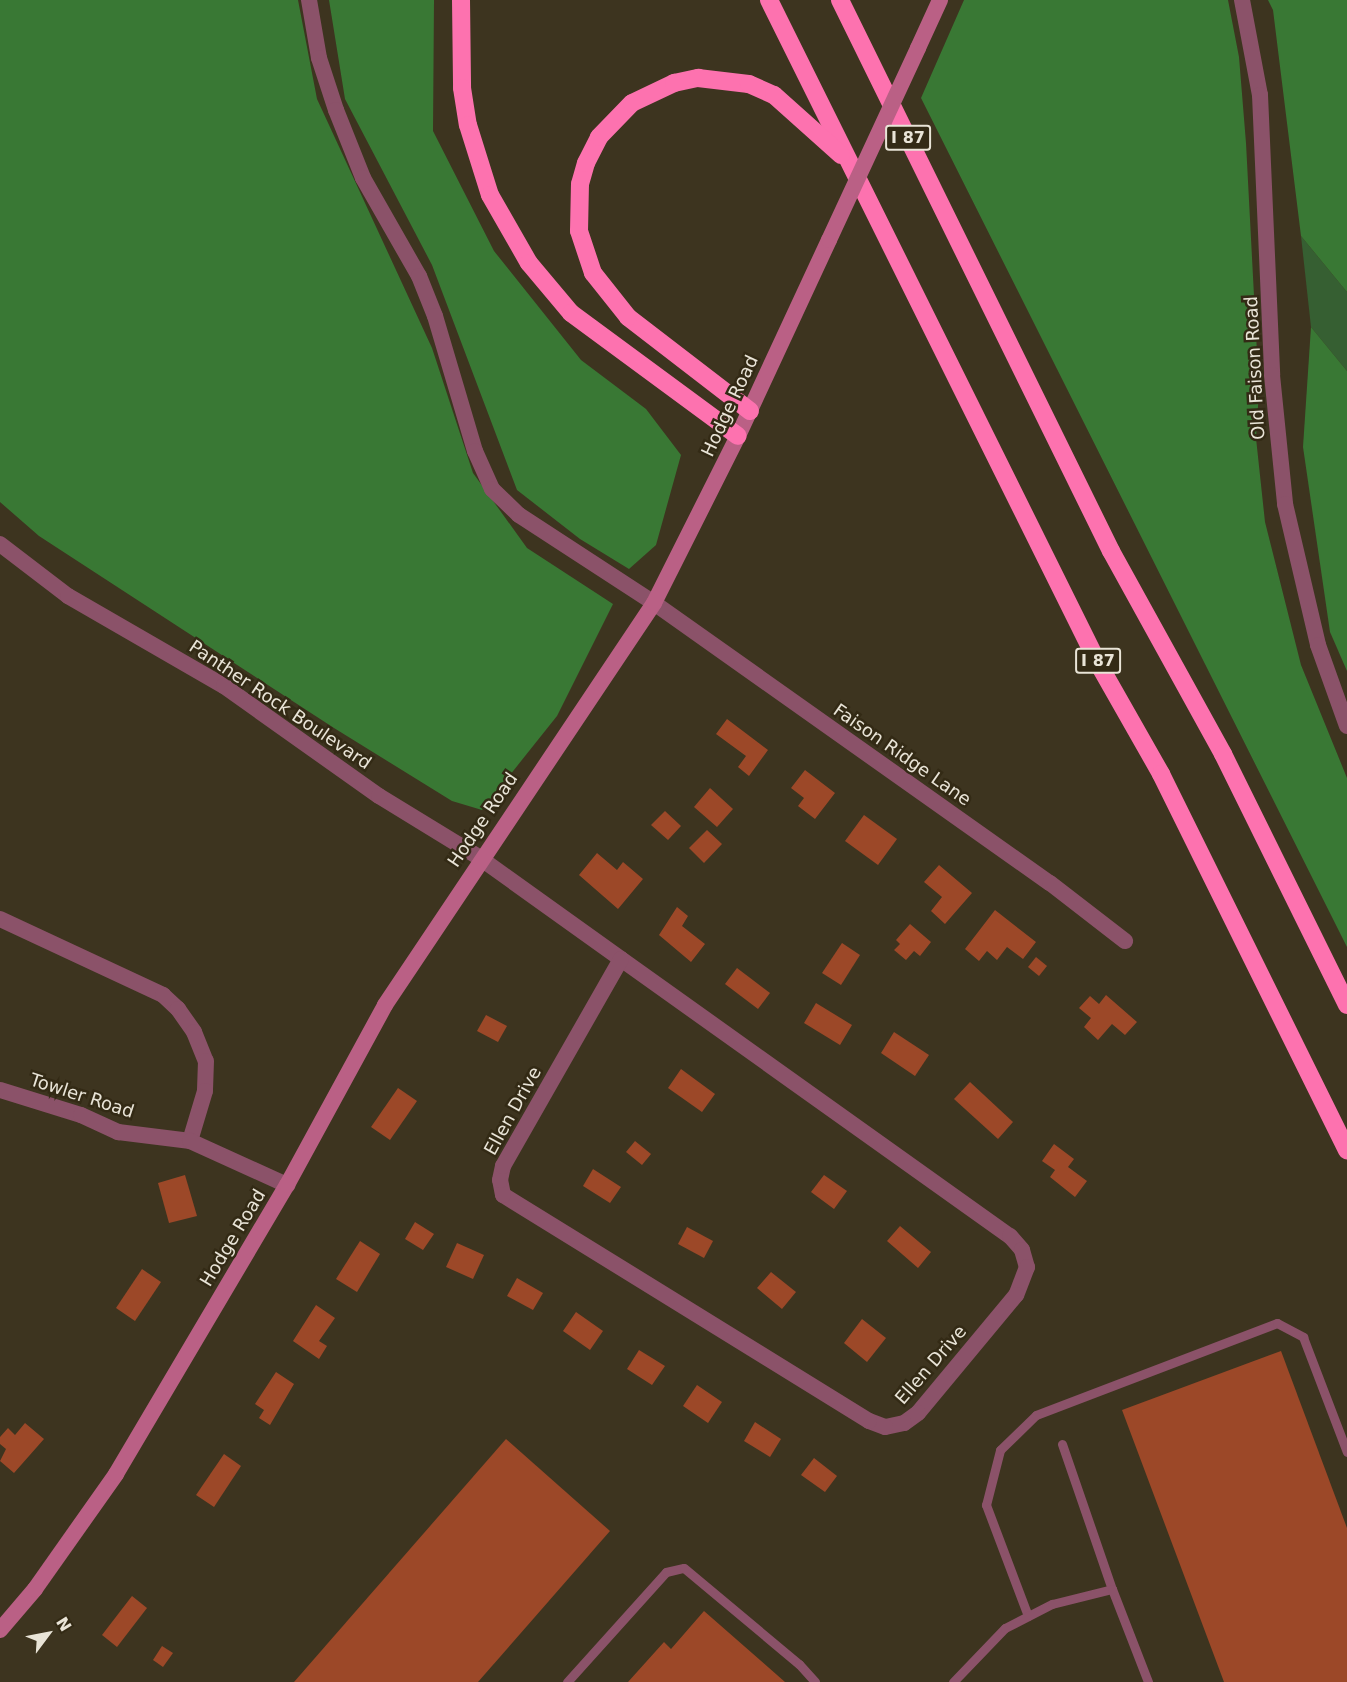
<!DOCTYPE html>
<style>
body{margin:0}
#map{position:relative;width:1347px;height:1682px;overflow:hidden;background:#3d341f;font-family:"DejaVu Sans",sans-serif}
div>[style]{position:absolute}
[style*='--x']{left:calc(var(--x)*1px);top:calc(var(--y)*1px);width:calc(var(--w)*1px);rotate:calc(var(--a)*1deg)}
.green>*{inset:0;background:#365f32}
.forest>*{inset:0;background:#397834}
.building>*{inset:0;background:#9c4828}
.service>*{height:9px;margin:-4.5px;padding:0 4.5px;transform-origin:4.5px;border-radius:4.5px;background:#8b5269}
.minor>*{height:16px;margin:-8px;padding:0 8px;transform-origin:8px;border-radius:8px;background:#8b5269}
.tertiary>*{height:16px;margin:-8px;padding:0 8px;transform-origin:8px;border-radius:8px;background:#8b5269}
.secondary>*{height:16px;margin:-8px;padding:0 8px;transform-origin:8px;border-radius:8px;background:#ba6085}
.motorway>*{height:18px;margin:-9px;padding:0 9px;transform-origin:9px;border-radius:9px;background:#fd72af}
.secondary-bridge>*{height:16px;margin:-8px;padding:0 8px;transform-origin:8px;border-radius:8px;background:#ba6085}
span{translate:-50% -50%;white-space:nowrap;text-align:center;line-height:1.15;-webkit-text-stroke:5px #332a15;paint-order:stroke}
.shield-label span{padding:2px 4px;background:#332a15;border:2px solid;border-radius:4px;-webkit-text-stroke-width:0}
.shield-label{font-size:16px;color:#e9e4d7;font-weight:700}
.street-label{font-size:18px;color:#e9e4d7}
.north{position:absolute;left:18px;top:1604px;width:60px;height:60px;-webkit-text-stroke:4px #332a15;paint-order:stroke;rotate:58deg;font-size:16px;font-weight:700;line-height:24px;text-align:center;color:#e9e4d7}
.north::after{content:'';display:block;margin:auto;width:21px;height:27px;background:#e9e4d7;clip-path:polygon(50% 0,100% 100%,50% 72%,0 100%)}
</style>
<div id="map">
<div class="green">
<div style="clip-path:polygon(1301px 236px,1347px 292px,1347px 371px,1311px 327px)"></div>
</div>
<div class="forest">
<div style="clip-path:polygon(0 0,298px 0,317px 99px,432px 348px,473px 473px,527px 548px,613px 604px,557px 716px,482px 810px,452px 801px,334px 728px,39px 536px,0 502px)"></div>
<div style="clip-path:polygon(329px 0,434px 0,433px 131px,494px 251px,581px 360px,646px 409px,681px 455px,656px 545px,629px 569px,580px 539px,517px 490px,432px 265px,345px 99px)"></div>
<div style="clip-path:polygon(964px 0,1228px 0,1239px 57px,1246px 143px,1259px 391px,1256px 438px,1265px 522px,1301px 665px,1347px 778px,1347px 947px,921px 98px)"></div>
<div style="clip-path:polygon(1268px 0,1347px 0,1347px 292px,1301px 236px,1273px 10px)"></div>
<div style="clip-path:polygon(1311px 327px,1347px 371px,1347px 671px,1330px 632px,1303px 447px)"></div>
</div>
<div class="building">
<div style="clip-path:polygon(727px 719px,768px 750px,749px 776px,738px 767px,746px 756px,716px 734px)"></div>
<div style="clip-path:polygon(805px 770px,835px 793px,815px 819px,798px 806px,804px 798px,791px 788px)"></div>
<div style="clip-path:polygon(710px 788px,733px 809px,717px 827px,694px 807px)"></div>
<div style="clip-path:polygon(665px 811px,681px 826px,668px 840px,651px 825px)"></div>
<div style="clip-path:polygon(864px 815px,897px 839px,878px 865px,845px 841px)"></div>
<div style="clip-path:polygon(707px 830px,722px 844px,704px 863px,689px 848px)"></div>
<div style="clip-path:polygon(597px 853px,617px 870px,623px 862px,643px 879px,618px 909px,579px 875px)"></div>
<div style="clip-path:polygon(939px 865px,972px 893px,945px 924px,931px 911px,942px 897px,924px 882px)"></div>
<div style="clip-path:polygon(677px 907px,688px 916px,682px 926px,705px 944px,691px 962px,659px 935px)"></div>
<div style="clip-path:polygon(995px 910px,1036px 942px,1023px 959px,1007px 947px,997px 960px,987px 951px,979px 961px,965px 949px)"></div>
<div style="clip-path:polygon(910px 924px,931px 942px,920px 956px,914px 951px,906px 960px,894px 950px,900px 944px,896px 940px)"></div>
<div style="clip-path:polygon(842px 943px,860px 955px,841px 985px,822px 973px)"></div>
<div style="clip-path:polygon(1036px 957px,1047px 966px,1039px 976px,1028px 967px)"></div>
<div style="clip-path:polygon(737px 968px,770px 993px,758px 1009px,725px 984px)"></div>
<div style="clip-path:polygon(1106px 995px,1137px 1022px,1125px 1035px,1112px 1024px,1098px 1040px,1084px 1027px,1091px 1018px,1079px 1008px,1090px 996px,1099px 1004px)"></div>
<div style="clip-path:polygon(816px 1003px,852px 1025px,840px 1045px,804px 1023px)"></div>
<div style="clip-path:polygon(486px 1015px,507px 1026px,498px 1042px,477px 1031px)"></div>
<div style="clip-path:polygon(894px 1032px,929px 1055px,915px 1076px,881px 1053px)"></div>
<div style="clip-path:polygon(681px 1069px,715px 1094px,702px 1112px,668px 1088px)"></div>
<div style="clip-path:polygon(970px 1082px,1013px 1122px,998px 1139px,954px 1099px)"></div>
<div style="clip-path:polygon(398px 1088px,417px 1101px,390px 1140px,371px 1127px)"></div>
<div style="clip-path:polygon(635px 1141px,651px 1154px,642px 1165px,626px 1152px)"></div>
<div style="clip-path:polygon(1054px 1144px,1074px 1159px,1068px 1167px,1087px 1181px,1075px 1197px,1050px 1177px,1055px 1170px,1042px 1161px)"></div>
<div style="clip-path:polygon(593px 1169px,621px 1187px,610px 1203px,583px 1186px)"></div>
<div style="clip-path:polygon(185px 1175px,197px 1216px,169px 1223px,158px 1183px)"></div>
<div style="clip-path:polygon(824px 1175px,847px 1191px,834px 1209px,811px 1192px)"></div>
<div style="clip-path:polygon(415px 1222px,434px 1234px,423px 1250px,405px 1239px)"></div>
<div style="clip-path:polygon(900px 1226px,931px 1252px,918px 1268px,887px 1241px)"></div>
<div style="clip-path:polygon(687px 1227px,713px 1241px,704px 1258px,678px 1244px)"></div>
<div style="clip-path:polygon(360px 1241px,380px 1254px,357px 1292px,336px 1279px)"></div>
<div style="clip-path:polygon(457px 1243px,484px 1255px,473px 1279px,446px 1267px)"></div>
<div style="clip-path:polygon(142px 1269px,161px 1282px,135px 1321px,116px 1308px)"></div>
<div style="clip-path:polygon(771px 1272px,796px 1292px,782px 1309px,757px 1288px)"></div>
<div style="clip-path:polygon(517px 1278px,543px 1293px,533px 1310px,507px 1296px)"></div>
<div style="clip-path:polygon(316px 1305px,335px 1318px,319px 1341px,327px 1346px,319px 1359px,293px 1341px)"></div>
<div style="clip-path:polygon(576px 1312px,603px 1331px,590px 1350px,563px 1331px)"></div>
<div style="clip-path:polygon(862px 1319px,886px 1338px,867px 1362px,844px 1343px)"></div>
<div style="clip-path:polygon(639px 1350px,665px 1366px,652px 1385px,627px 1369px)"></div>
<div style="clip-path:polygon(1281px 1351px,1347px 1528px,1347px 1682px,1224px 1682px,1122px 1410px)"></div>
<div style="clip-path:polygon(276px 1372px,294px 1384px,270px 1425px,259px 1418px,264px 1410px,255px 1404px)"></div>
<div style="clip-path:polygon(697px 1385px,722px 1402px,708px 1423px,683px 1406px)"></div>
<div style="clip-path:polygon(755px 1422px,781px 1439px,770px 1457px,744px 1441px)"></div>
<div style="clip-path:polygon(25px 1423px,44px 1439px,14px 1473px,0 1461px,6px 1449px,0 1444px,0 1437px,8px 1428px,15px 1435px)"></div>
<div style="clip-path:polygon(506px 1439px,610px 1531px,478px 1682px,294px 1682px)"></div>
<div style="clip-path:polygon(224px 1454px,241px 1466px,214px 1507px,196px 1495px)"></div>
<div style="clip-path:polygon(814px 1458px,837px 1476px,825px 1492px,801px 1475px)"></div>
<div style="clip-path:polygon(132px 1596px,147px 1608px,117px 1647px,102px 1635px)"></div>
<div style="clip-path:polygon(704px 1611px,785px 1682px,628px 1682px,664px 1642px,671px 1649px)"></div>
<div style="clip-path:polygon(162px 1646px,173px 1653px,163px 1667px,153px 1660px)"></div>
</div>
<div class="service">
<div style="--x:1062;--y:1444;--w:153;--a:71"></div>
<div style="--x:1028;--y:1616;--w:119;--a:-110.7"></div>
<div style="--x:986;--y:1505;--w:57;--a:-75.7"></div>
<div style="--x:1000;--y:1450;--w:50;--a:-44.2"></div>
<div style="--x:1036;--y:1415;--w:258;--a:-20.9"></div>
<div style="--x:1277;--y:1323;--w:30;--a:28"></div>
<div style="--x:1303;--y:1337;--w:123;--a:69.1"></div>
<div style="--x:567;--y:1682;--w:148;--a:-48"></div>
<div style="--x:666;--y:1572;--w:18;--a:-13"></div>
<div style="--x:684;--y:1568;--w:150;--a:39.9"></div>
<div style="--x:799;--y:1664;--w:24;--a:48"></div>
<div style="--x:953;--y:1682;--w:75;--a:-46.1"></div>
<div style="--x:1005;--y:1628;--w:53;--a:-27.1"></div>
<div style="--x:1052;--y:1604;--w:62;--a:-14"></div>
<div style="--x:1112;--y:1589;--w:100;--a:68.8"></div>
</div>
<div class="minor">
<div style="--x:309;--y:0;--w:59;--a:80.2"></div>
<div style="--x:319;--y:58;--w:55;--a:71.9"></div>
<div style="--x:336;--y:110;--w:73;--a:68.3"></div>
<div style="--x:363;--y:178;--w:113;--a:60.3"></div>
<div style="--x:419;--y:276;--w:43;--a:68.2"></div>
<div style="--x:435;--y:316;--w:141;--a:73.5"></div>
<div style="--x:475;--y:451;--w:42;--a:65.9"></div>
<div style="--x:492;--y:489;--w:37;--a:44"></div>
<div style="--x:519;--y:515;--w:161;--a:33.1"></div>
<div style="--x:654;--y:603;--w:485;--a:35.3"></div>
<div style="--x:1050;--y:883;--w:95;--a:37.7"></div>
<div style="--x:0;--y:544;--w:86;--a:37.4"></div>
<div style="--x:68;--y:596;--w:180;--a:30"></div>
<div style="--x:224;--y:686;--w:190;--a:35.4"></div>
<div style="--x:379;--y:796;--w:119;--a:31.5"></div>
<div style="--x:480;--y:858;--w:173;--a:35.6"></div>
<div style="--x:0;--y:919;--w:180;--a:25"></div>
<div style="--x:163;--y:995;--w:21;--a:43"></div>
<div style="--x:178;--y:1009;--w:28;--a:55"></div>
<div style="--x:194;--y:1032;--w:31;--a:68"></div>
<div style="--x:206;--y:1061;--w:30;--a:92"></div>
<div style="--x:205;--y:1091;--w:52;--a:106.7"></div>
<div style="--x:621;--y:959;--w:478;--a:35.5"></div>
<div style="--x:1010;--y:1236;--w:18;--a:49"></div>
<div style="--x:1022;--y:1250;--w:18;--a:74"></div>
<div style="--x:1027;--y:1267;--w:30;--a:111"></div>
<div style="--x:1016;--y:1295;--w:153;--a:129.7"></div>
<div style="--x:918;--y:1413;--w:17;--a:144"></div>
<div style="--x:904;--y:1423;--w:19;--a:168"></div>
<div style="--x:885;--y:1427;--w:17;--a:-159"></div>
<div style="--x:869;--y:1421;--w:430;--a:-148.3"></div>
<div style="--x:503;--y:1195;--w:15;--a:-101"></div>
<div style="--x:500;--y:1180;--w:14;--a:-78"></div>
<div style="--x:503;--y:1166;--w:238;--a:-60.3"></div>
<div style="--x:0;--y:1090;--w:85;--a:17.2"></div>
<div style="--x:81;--y:1115;--w:41;--a:24.7"></div>
<div style="--x:118;--y:1132;--w:73;--a:7.1"></div>
<div style="--x:190;--y:1141;--w:107;--a:24.4"></div>
</div>
<div class="tertiary">
<div style="--x:1242;--y:0;--w:97;--a:79.3"></div>
<div style="--x:1260;--y:95;--w:280;--a:87.5"></div>
<div style="--x:1272;--y:375;--w:130;--a:84.2"></div>
<div style="--x:1285;--y:504;--w:145;--a:76.8"></div>
<div style="--x:1318;--y:645;--w:86;--a:70.3"></div>
</div>
<div class="secondary">
<div style="--x:918;--y:48;--w:53;--a:-65.4"></div>
<div style="--x:0;--y:1630;--w:54;--a:-49.5"></div>
<div style="--x:35;--y:1589;--w:141;--a:-54.8"></div>
<div style="--x:116;--y:1474;--w:336;--a:-59.4"></div>
<div style="--x:287;--y:1185;--w:205;--a:-61.4"></div>
<div style="--x:385;--y:1005;--w:484;--a:-56.2"></div>
<div style="--x:654;--y:603;--w:187;--a:-63.3"></div>
<div style="--x:738;--y:436;--w:216;--a:-65.1"></div>
</div>
<div class="motorway">
<div style="--x:461;--y:0;--w:88;--a:89.3"></div>
<div style="--x:462;--y:88;--w:37;--a:81"></div>
<div style="--x:468;--y:125;--w:73;--a:72.6"></div>
<div style="--x:490;--y:195;--w:78;--a:60.2"></div>
<div style="--x:529;--y:263;--w:65;--a:50"></div>
<div style="--x:571;--y:313;--w:207;--a:36.4"></div>
<div style="--x:769;--y:0;--w:740;--a:63.61"></div>
<div style="--x:1098;--y:663;--w:128;--a:60.4"></div>
<div style="--x:1161;--y:774;--w:420;--a:63.7"></div>
<div style="--x:840;--y:0;--w:614;--a:63.81"></div>
<div style="--x:1111;--y:551;--w:232;--a:61.1"></div>
<div style="--x:1223;--y:754;--w:280;--a:63.7"></div>
<div style="--x:750;--y:411;--w:154;--a:-142.4"></div>
<div style="--x:628;--y:317;--w:56;--a:-128.5"></div>
<div style="--x:593;--y:273;--w:44;--a:-108.4"></div>
<div style="--x:579;--y:231;--w:47;--a:-88.8"></div>
<div style="--x:580;--y:184;--w:22;--a:-74"></div>
<div style="--x:586;--y:163;--w:29;--a:-63"></div>
<div style="--x:599;--y:137;--w:47;--a:-45.9"></div>
<div style="--x:632;--y:103;--w:47;--a:-25.5"></div>
<div style="--x:674;--y:83;--w:25;--a:-12"></div>
<div style="--x:698;--y:78;--w:51;--a:6.7"></div>
<div style="--x:749;--y:84;--w:27;--a:24"></div>
<div style="--x:774;--y:95;--w:90;--a:41.8"></div>
</div>
<div class="secondary-bridge">
<div style="--x:829;--y:240;--w:212;--a:-65.1"></div>
</div>
<div class="shield-label">
<span style="left:908px;top:138px">I 87</span>
<span style="left:1098px;top:661px">I 87</span>
</div>
<div class="street-label">
<span style="left:1255px;top:368px;rotate:-93deg">Old Faison Road</span>
<span style="left:730px;top:406px;rotate:-65deg">Hodge Road</span>
<span style="left:280px;top:705px;rotate:34deg">Panther Rock Boulevard</span>
<span style="left:902px;top:755px;rotate:35deg">Faison Ridge Lane</span>
<span style="left:483px;top:820px;rotate:-56deg">Hodge Road</span>
<span style="left:82px;top:1096px;rotate:18deg">Towler Road</span>
<span style="left:513px;top:1111px;rotate:-61deg">Ellen Drive</span>
<span style="left:233px;top:1238px;rotate:-59deg">Hodge Road</span>
<span style="left:931px;top:1365px;rotate:-49deg">Ellen Drive</span>
</div>
<div class="north">N</div>
</div>
